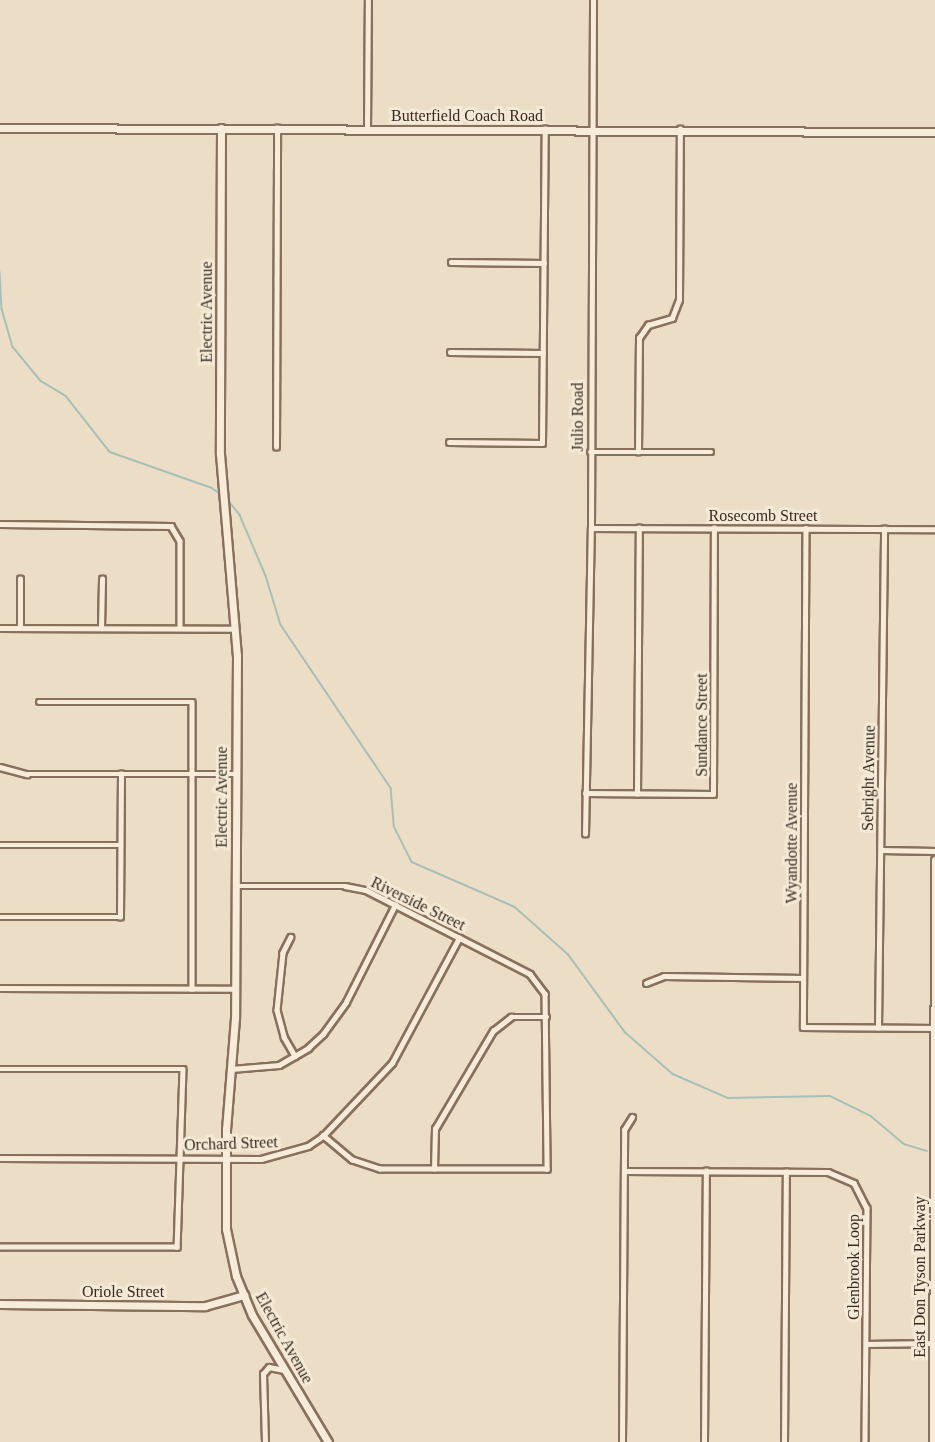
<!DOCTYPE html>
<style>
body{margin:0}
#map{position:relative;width:935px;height:1442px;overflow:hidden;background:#ecdec6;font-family:Georgia,serif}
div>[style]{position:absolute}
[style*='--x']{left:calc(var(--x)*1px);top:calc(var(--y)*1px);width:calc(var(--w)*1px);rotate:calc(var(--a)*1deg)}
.stream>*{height:1.5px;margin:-0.75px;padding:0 0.75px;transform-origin:0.75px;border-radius:0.75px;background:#a7c0b7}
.roads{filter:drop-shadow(2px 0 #87705c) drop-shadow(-2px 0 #87705c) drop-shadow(0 2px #87705c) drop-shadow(0 -2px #87705c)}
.street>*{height:4.5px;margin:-2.25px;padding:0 2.25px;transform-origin:2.25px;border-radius:2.25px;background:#f7ecd9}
.secondary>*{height:7px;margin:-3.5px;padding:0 3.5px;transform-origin:3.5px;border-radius:3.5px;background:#f7ecd9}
span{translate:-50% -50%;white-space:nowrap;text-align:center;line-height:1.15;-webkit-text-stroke:6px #f4e9d5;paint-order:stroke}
.street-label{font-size:16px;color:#382a20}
</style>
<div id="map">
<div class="stream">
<div style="--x:0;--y:272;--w:37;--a:87"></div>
<div style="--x:2;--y:309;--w:40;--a:74"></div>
<div style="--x:13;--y:347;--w:44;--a:50.5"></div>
<div style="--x:41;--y:381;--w:29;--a:31"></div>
<div style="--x:66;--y:396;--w:71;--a:51.8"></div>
<div style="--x:110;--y:452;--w:108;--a:19.4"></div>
<div style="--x:212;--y:488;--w:12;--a:35"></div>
<div style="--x:228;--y:500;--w:19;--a:51"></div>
<div style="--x:240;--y:515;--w:66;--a:66.9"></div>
<div style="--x:266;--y:576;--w:51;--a:73"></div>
<div style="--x:281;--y:625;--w:197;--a:56"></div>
<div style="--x:391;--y:788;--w:38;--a:85"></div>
<div style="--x:394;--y:826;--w:40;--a:63.4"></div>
<div style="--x:412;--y:862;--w:112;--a:23.6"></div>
<div style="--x:515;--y:907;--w:71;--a:41.6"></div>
<div style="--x:568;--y:954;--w:97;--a:53.8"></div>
<div style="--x:625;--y:1032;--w:64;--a:41.2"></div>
<div style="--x:673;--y:1074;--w:60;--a:23.6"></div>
<div style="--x:728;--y:1098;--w:102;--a:-1.1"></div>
<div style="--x:830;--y:1096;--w:46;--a:26"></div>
<div style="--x:871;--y:1116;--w:43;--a:40.3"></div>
<div style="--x:904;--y:1144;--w:24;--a:17"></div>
</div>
<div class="roads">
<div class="street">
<div style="--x:367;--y:129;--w:129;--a:-89.6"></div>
<div style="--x:451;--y:262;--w:93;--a:0.6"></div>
<div style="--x:450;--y:352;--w:93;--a:0.6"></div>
<div style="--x:449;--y:442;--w:93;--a:0.6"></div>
<div style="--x:542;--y:443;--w:314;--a:-89.5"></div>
<div style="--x:276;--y:447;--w:319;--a:-89.8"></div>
<div style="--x:590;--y:452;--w:121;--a:0"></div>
<div style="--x:638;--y:452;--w:114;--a:-89.5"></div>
<div style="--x:639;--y:338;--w:16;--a:-55"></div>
<div style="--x:648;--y:325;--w:25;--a:-16"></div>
<div style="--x:672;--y:318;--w:19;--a:-69"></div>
<div style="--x:679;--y:300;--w:171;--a:-89.7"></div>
<div style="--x:0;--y:524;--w:171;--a:0.7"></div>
<div style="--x:171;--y:526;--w:17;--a:59"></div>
<div style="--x:180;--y:541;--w:87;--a:90"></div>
<div style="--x:591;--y:528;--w:344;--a:0.2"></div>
<div style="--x:806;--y:528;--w:499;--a:90.3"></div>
<div style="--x:803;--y:1027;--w:131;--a:0.4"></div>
<div style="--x:0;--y:628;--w:235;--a:0.2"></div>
<div style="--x:20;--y:628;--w:49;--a:-90"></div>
<div style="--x:101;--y:628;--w:49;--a:-88.8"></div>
<div style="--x:39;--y:702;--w:153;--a:0"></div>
<div style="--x:192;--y:702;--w:287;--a:90"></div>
<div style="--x:0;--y:767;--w:28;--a:15"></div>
<div style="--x:27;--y:774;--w:209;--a:0"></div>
<div style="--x:585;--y:793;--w:128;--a:0.4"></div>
<div style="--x:713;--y:794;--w:266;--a:-89.8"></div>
<div style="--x:637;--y:794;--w:266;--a:-89.6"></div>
<div style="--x:585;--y:834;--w:306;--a:-88.9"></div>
<div style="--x:591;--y:528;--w:528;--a:-89.78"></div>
<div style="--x:0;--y:845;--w:121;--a:0"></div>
<div style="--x:881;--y:850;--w:54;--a:1.1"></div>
<div style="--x:235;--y:886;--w:110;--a:0"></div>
<div style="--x:345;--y:886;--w:21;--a:11"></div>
<div style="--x:366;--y:890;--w:184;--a:27.1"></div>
<div style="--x:530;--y:974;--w:25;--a:53"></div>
<div style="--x:545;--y:994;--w:175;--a:89.3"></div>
<div style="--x:547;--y:1169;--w:167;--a:180"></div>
<div style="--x:380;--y:1169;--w:29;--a:-162"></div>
<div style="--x:352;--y:1160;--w:38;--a:-140"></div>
<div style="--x:0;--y:917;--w:120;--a:0"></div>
<div style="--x:120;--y:917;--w:143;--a:-89.6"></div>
<div style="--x:291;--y:937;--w:18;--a:117"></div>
<div style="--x:283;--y:953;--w:57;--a:96"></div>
<div style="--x:277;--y:1010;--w:28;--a:75"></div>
<div style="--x:284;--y:1037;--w:22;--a:60"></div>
<div style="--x:646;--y:983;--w:19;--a:-21"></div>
<div style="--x:664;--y:976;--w:139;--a:0.8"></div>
<div style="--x:0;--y:988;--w:235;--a:0.2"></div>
<div style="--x:878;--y:1028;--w:499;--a:-89.3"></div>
<div style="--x:0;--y:1069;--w:183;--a:0"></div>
<div style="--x:183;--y:1069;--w:178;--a:91.9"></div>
<div style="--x:177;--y:1247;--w:177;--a:180"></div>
<div style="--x:231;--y:1069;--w:48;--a:-4.8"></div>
<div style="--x:279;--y:1065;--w:34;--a:-30"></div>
<div style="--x:308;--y:1048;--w:21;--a:-43"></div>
<div style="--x:323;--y:1034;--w:39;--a:-54"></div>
<div style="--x:346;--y:1002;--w:109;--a:-63.2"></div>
<div style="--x:0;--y:1158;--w:261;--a:0.2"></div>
<div style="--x:261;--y:1159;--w:49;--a:-15.5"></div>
<div style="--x:308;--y:1146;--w:18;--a:-34"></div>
<div style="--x:323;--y:1136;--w:100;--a:-46.6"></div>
<div style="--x:392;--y:1063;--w:142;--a:-61.8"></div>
<div style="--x:434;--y:1169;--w:40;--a:-88.6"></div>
<div style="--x:435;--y:1129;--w:114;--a:-59.4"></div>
<div style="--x:493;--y:1031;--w:23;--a:-38"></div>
<div style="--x:511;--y:1017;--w:36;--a:0"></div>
<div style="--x:624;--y:1171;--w:204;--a:0.3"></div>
<div style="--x:828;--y:1172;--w:28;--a:23"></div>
<div style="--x:854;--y:1183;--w:28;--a:63"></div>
<div style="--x:867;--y:1208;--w:234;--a:90.5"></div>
<div style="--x:866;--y:1344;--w:69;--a:-0.8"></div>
<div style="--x:265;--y:1442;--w:68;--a:-91.7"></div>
<div style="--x:263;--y:1374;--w:9;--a:-49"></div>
<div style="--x:269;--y:1367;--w:15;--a:11"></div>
<div style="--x:622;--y:1442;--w:312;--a:-89.6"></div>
<div style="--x:624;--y:1130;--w:15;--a:-58"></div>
<div style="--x:704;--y:1442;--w:271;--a:-89.6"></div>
<div style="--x:784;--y:1442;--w:270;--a:-89.6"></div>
</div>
<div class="secondary">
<div style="--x:0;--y:128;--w:935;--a:0.25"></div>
<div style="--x:221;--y:128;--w:326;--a:90.2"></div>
<div style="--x:220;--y:454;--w:202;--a:85.2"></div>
<div style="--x:237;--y:655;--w:363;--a:90.3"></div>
<div style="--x:235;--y:1018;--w:111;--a:94.6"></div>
<div style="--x:226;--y:1129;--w:100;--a:90"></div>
<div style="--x:226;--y:1229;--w:48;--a:78"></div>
<div style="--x:236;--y:1276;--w:42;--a:67.7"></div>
<div style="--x:252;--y:1315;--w:148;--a:59.1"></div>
<div style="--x:0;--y:1304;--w:205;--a:0.6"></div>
<div style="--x:205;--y:1306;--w:41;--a:-15.8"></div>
<div style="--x:933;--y:1442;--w:582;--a:-89.8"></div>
</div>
</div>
<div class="street-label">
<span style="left:467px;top:116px">Butterfield Coach Road</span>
<span style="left:207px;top:312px;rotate:-90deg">Electric Avenue</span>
<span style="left:578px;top:417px;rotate:-90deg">Julio Road</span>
<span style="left:763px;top:516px">Rosecomb Street</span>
<span style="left:702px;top:725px;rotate:-90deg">Sundance Street</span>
<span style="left:869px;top:778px;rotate:-89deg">Sebright Avenue</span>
<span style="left:222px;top:797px;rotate:-90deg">Electric Avenue</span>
<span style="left:792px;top:843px;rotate:-90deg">Wyandotte Avenue</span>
<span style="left:418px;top:904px;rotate:26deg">Riverside Street</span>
<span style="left:231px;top:1144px;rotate:-2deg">Orchard Street</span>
<span style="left:854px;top:1267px;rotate:-90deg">Glenbrook Loop</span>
<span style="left:920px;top:1277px;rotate:-90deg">East Don Tyson Parkway</span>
<span style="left:123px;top:1292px">Oriole Street</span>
<span style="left:284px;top:1338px;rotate:61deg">Electric Avenue</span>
</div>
</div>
